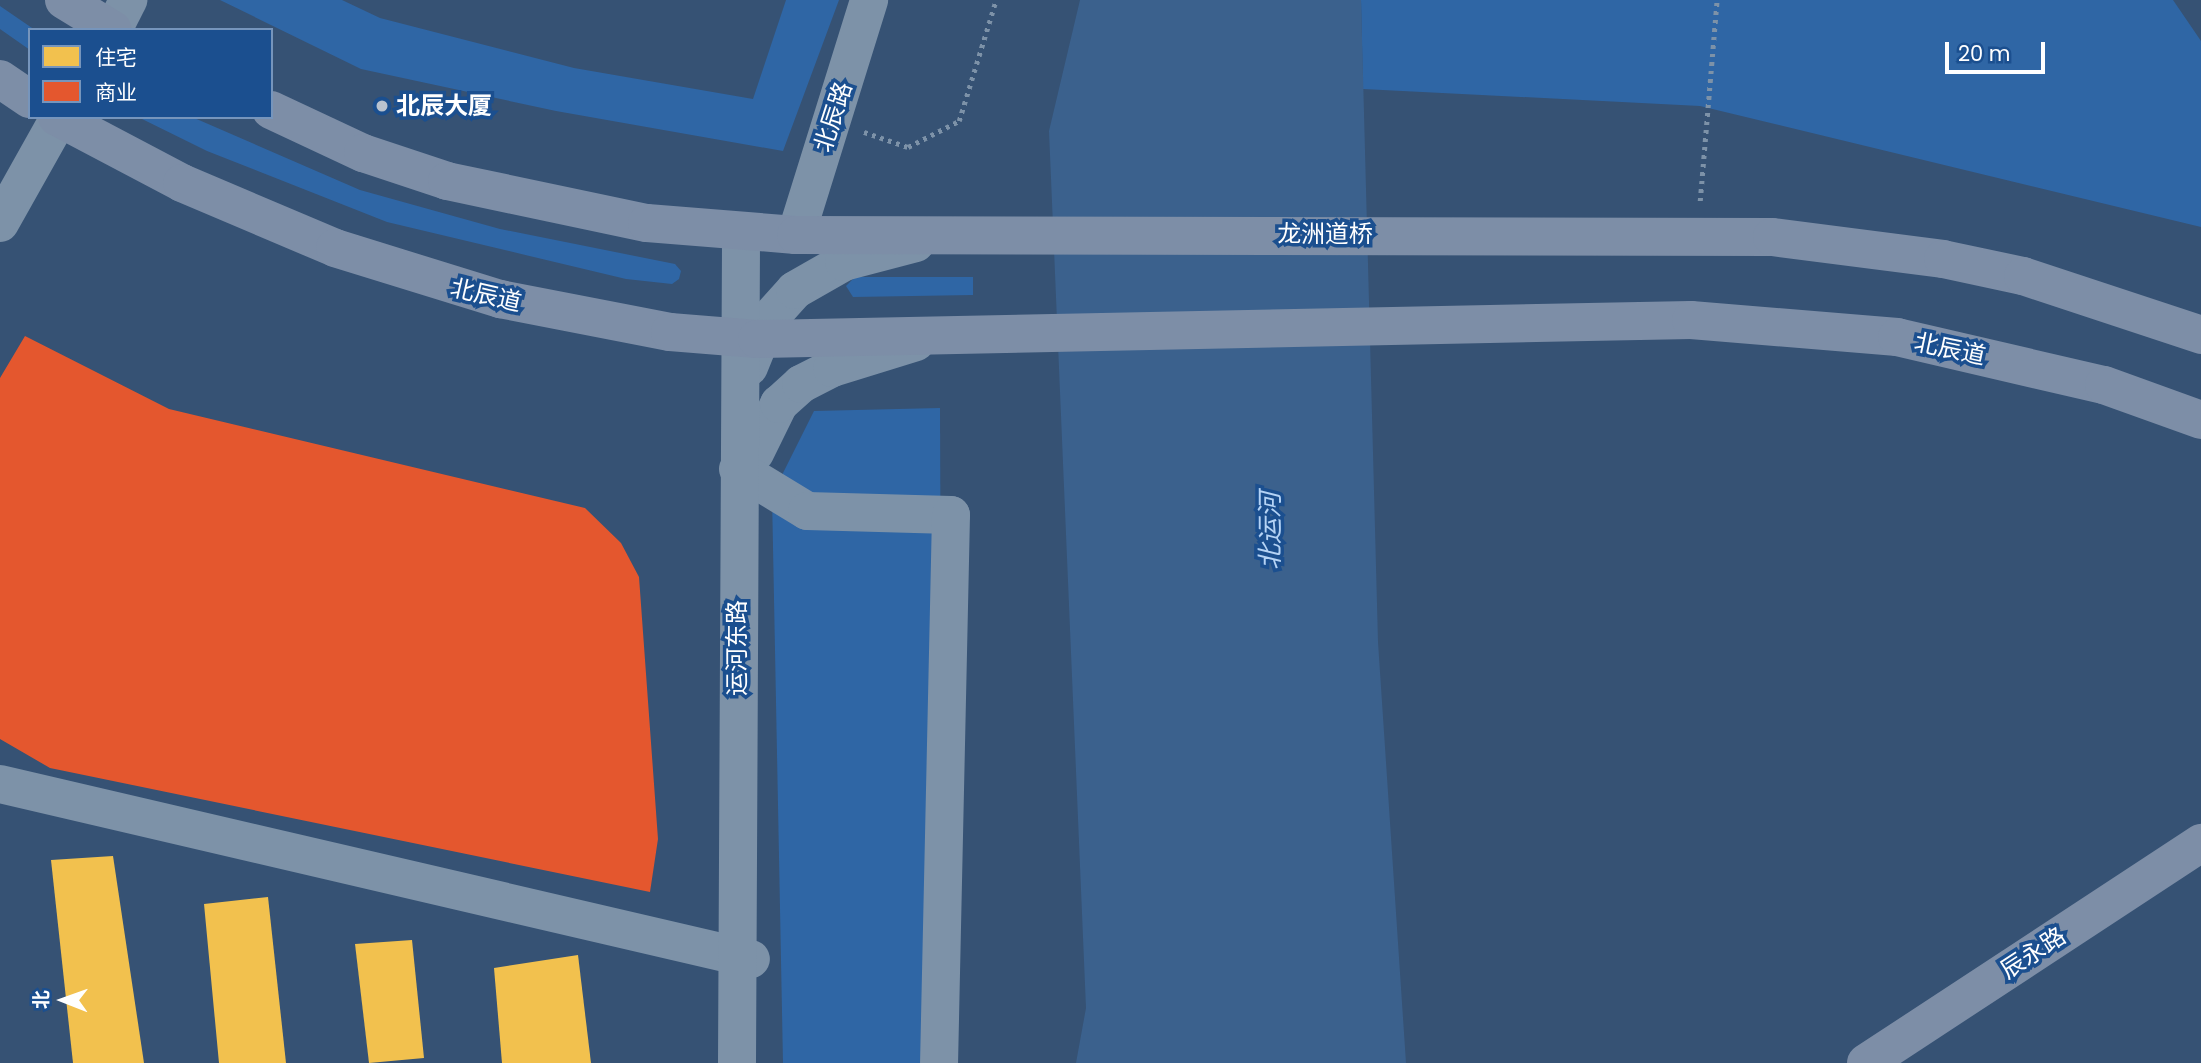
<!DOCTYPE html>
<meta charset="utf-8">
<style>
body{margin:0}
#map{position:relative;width:2201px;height:1063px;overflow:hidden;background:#365274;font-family:Poppins,"Noto Sans SC",sans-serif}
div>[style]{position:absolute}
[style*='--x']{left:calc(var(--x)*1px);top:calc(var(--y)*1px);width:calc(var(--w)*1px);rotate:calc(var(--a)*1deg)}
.green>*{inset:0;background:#2f66a5}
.water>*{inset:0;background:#3b618d}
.homes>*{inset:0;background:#f2c14e}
.shops>*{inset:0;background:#e4572e}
.path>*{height:4.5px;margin-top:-2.25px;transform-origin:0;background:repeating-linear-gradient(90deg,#7d92a8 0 3.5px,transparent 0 8.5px)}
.minor>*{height:38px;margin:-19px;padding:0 19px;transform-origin:19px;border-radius:19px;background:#7d92a8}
.major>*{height:38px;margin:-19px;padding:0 19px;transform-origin:19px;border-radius:19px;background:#7d8ea7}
.dots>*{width:19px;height:19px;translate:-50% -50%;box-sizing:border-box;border:4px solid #1b4f8f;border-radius:50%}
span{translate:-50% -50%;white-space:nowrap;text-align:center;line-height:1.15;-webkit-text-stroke:7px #1b4f8f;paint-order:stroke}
.poi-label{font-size:24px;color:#fff;font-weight:700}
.left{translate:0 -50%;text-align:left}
.street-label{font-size:24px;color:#fff}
.water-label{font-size:26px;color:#b5d3f5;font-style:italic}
.legend{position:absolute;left:28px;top:28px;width:245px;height:91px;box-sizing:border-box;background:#1b4f8f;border:2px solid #7695bc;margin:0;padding:9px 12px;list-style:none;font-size:21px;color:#fff}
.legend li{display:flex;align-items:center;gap:14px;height:35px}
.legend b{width:35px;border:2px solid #7695bc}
.north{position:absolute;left:28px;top:965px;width:70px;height:70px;-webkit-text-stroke:5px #1b4f8f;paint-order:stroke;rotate:271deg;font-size:19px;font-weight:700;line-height:28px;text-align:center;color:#fff}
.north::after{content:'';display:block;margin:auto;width:24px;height:32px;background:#fff;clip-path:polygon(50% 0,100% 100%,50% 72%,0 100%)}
.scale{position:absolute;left:1945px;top:42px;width:100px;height:32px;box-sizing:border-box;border:4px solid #fff;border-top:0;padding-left:9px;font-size:21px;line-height:24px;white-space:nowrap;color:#fff;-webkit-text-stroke:5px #1b4f8f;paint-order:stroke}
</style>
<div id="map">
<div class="green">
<div style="clip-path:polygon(220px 0,342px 0,380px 18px,574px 68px,753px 99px,786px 0,839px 0,783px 151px,556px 111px,361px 69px)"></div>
<div style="clip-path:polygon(1361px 0,2173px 0,2201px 41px,2201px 227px,1700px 106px,1363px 89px)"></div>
<div style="clip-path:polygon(0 6px,35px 30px,30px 30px,30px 50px,0 29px)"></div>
<div style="clip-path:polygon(138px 117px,192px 117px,360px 190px,500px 229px,675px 264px,681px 271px,679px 279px,672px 284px,626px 279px,387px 222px,207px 151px)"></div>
<div style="clip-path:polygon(855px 277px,973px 277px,973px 295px,853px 297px,846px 286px)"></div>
<div style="clip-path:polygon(940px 408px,942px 942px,933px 1063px,783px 1063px,772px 495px,814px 411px)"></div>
</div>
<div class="water">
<div style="clip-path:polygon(1080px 0,1361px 0,1378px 642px,1406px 1063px,1076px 1063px,1086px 1008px,1049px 131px)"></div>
</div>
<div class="homes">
<div style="clip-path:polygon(113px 856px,144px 1063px,73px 1063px,51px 860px)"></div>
<div style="clip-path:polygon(268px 897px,286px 1063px,219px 1063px,204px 904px)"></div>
<div style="clip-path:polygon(412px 940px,424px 1058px,369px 1063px,355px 944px)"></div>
<div style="clip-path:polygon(578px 955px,591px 1063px,502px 1063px,494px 968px)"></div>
</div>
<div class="shops">
<div style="clip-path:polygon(25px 336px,169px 409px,585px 508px,621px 543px,639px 577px,658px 839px,650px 892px,50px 768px,0 739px,0 378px)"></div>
</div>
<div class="path">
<div style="--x:864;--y:132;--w:46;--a:18.8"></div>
<div style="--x:908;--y:147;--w:57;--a:-27"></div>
<div style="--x:959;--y:121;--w:127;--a:-73"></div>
<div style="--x:1700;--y:201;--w:202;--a:-85.2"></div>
</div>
<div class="minor">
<div style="--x:113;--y:30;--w:34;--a:-63"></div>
<div style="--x:0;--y:223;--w:120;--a:-60.7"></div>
<div style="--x:796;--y:235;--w:246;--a:-72.7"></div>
<div style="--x:749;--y:367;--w:51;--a:-68"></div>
<div style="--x:768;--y:320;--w:40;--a:-48"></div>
<div style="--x:795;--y:290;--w:56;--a:-29.7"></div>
<div style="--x:844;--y:262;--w:74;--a:-14.8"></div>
<div style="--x:755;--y:453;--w:55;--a:-63.9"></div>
<div style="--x:779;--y:404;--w:30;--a:-42"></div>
<div style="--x:801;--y:384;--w:35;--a:-27"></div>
<div style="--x:832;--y:368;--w:88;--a:-17.2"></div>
<div style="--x:738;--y:469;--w:81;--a:31.3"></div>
<div style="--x:807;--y:511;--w:144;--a:1.6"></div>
<div style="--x:951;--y:515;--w:548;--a:91.25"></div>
<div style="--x:0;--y:784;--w:771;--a:13.12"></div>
<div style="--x:737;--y:1063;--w:830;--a:-89.72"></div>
</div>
<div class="major">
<div style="--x:64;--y:0;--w:57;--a:31.5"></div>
<div style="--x:0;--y:79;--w:36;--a:34"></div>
<div style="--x:271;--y:110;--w:102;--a:25.1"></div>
<div style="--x:363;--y:153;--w:89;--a:18.4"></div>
<div style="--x:447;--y:181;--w:204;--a:11.9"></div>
<div style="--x:647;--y:223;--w:149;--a:4.6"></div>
<div style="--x:796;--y:235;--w:976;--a:0.12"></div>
<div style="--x:1772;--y:237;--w:172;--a:7.3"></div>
<div style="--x:1943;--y:259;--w:82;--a:12"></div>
<div style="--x:2023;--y:276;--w:188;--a:18.3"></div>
<div style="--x:57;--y:117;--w:141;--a:27.8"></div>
<div style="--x:182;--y:183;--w:166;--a:23"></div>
<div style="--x:335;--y:248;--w:173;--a:17.2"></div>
<div style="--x:500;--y:299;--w:173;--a:11"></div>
<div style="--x:670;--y:332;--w:87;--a:4.6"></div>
<div style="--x:757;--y:339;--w:934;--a:-1.17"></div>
<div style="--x:1691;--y:320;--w:207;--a:4.7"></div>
<div style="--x:1897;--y:337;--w:212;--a:13.1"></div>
<div style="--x:2104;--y:385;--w:103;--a:19.8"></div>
<div style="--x:1866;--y:1063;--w:401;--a:-33.3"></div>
</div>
<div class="dots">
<div style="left:382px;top:106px;background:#b9c2ce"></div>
</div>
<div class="poi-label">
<span class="left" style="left:396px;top:106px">北辰大厦</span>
</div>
<div class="street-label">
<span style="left:833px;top:117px;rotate:-72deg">北辰路</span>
<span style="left:1325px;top:234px">龙洲道桥</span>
<span style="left:486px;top:295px;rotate:13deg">北辰道</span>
<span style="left:1950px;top:349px;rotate:12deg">北辰道</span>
<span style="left:737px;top:648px;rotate:-90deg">运河东路</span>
<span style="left:2033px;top:953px;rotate:-33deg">辰永路</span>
</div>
<div class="water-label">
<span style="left:1271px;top:531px;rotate:-90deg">北运河</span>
</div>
<ul class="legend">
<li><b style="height:19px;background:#f2c14e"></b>住宅</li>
<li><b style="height:19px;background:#e4572e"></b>商业</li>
</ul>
<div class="north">北</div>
<div class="scale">20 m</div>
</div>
